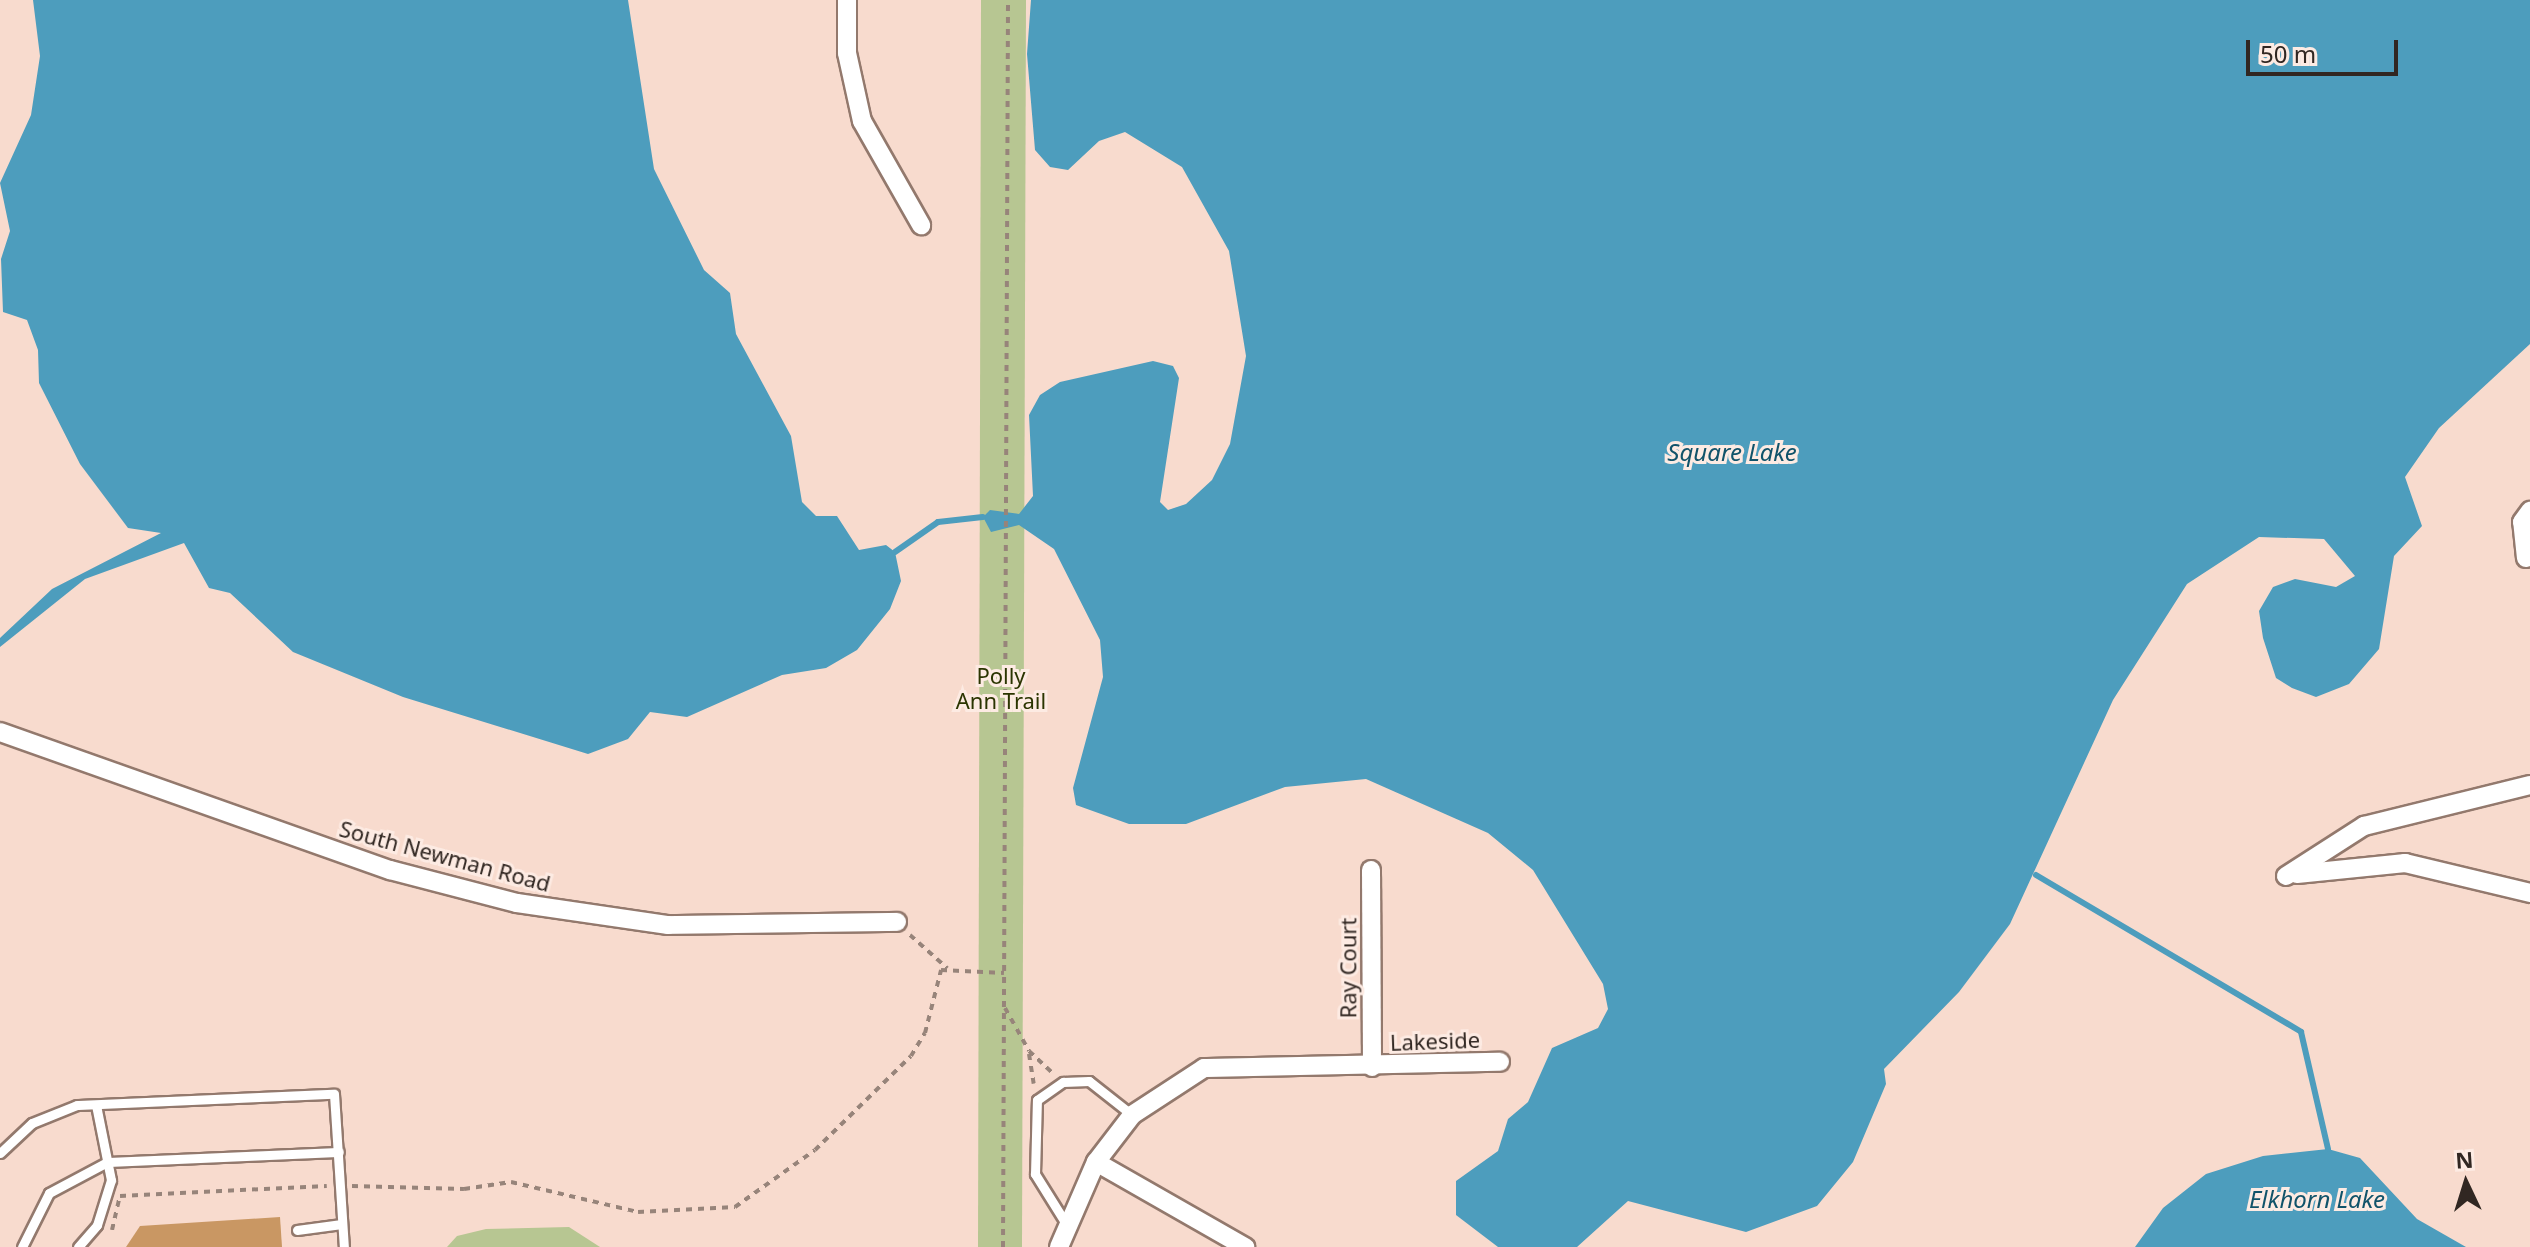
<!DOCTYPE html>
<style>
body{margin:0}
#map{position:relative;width:2530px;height:1247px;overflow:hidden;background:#f8dbce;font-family:"Noto Sans",sans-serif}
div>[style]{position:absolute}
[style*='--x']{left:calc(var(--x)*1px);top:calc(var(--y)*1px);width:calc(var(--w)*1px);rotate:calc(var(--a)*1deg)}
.green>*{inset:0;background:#b7c692}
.water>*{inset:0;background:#4d9dbd}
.stream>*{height:6px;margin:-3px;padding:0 3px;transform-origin:3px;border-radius:3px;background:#4d9dbd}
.building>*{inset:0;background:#c99763}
.path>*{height:4px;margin-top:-2px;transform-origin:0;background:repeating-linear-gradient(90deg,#97847a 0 6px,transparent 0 12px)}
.roads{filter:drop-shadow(2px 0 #93796d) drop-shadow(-2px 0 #93796d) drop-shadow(0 2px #93796d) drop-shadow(0 -2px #93796d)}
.lane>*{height:9px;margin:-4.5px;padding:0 4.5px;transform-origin:4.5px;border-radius:4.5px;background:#fff}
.street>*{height:18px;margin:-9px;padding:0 9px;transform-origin:9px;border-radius:9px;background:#fff}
span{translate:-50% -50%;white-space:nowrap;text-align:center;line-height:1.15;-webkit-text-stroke:6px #fdebe3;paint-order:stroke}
.park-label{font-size:22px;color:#2b3501}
.street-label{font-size:22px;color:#312722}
.water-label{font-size:24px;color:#11536a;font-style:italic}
.north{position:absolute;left:2426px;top:1143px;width:80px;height:80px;-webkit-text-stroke:6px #fdebe3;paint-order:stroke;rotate:356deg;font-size:22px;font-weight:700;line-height:32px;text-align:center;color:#312722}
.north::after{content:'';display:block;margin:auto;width:28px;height:36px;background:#312722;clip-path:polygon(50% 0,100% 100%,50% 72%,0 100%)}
.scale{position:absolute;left:2246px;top:40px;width:152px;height:36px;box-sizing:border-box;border:4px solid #312722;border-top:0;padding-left:10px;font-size:24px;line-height:28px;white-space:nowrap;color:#312722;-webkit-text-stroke:6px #fdebe3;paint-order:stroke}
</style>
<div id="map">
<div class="green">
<div style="clip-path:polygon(981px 0,1026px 0,1022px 1247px,978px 1247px)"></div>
<div style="clip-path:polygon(569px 1227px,600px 1247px,447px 1247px,457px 1236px,486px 1229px)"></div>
</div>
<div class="water">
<div style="clip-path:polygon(33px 0,628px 0,654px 169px,704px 270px,730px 293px,736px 334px,791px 436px,802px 502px,816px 516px,837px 516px,859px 550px,886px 545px,895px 552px,901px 581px,890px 609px,857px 650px,826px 668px,782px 675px,687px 717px,650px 712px,628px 739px,588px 754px,403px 697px,293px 652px,230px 593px,209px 588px,184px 543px,85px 579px,0 647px,0 638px,52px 589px,161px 533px,128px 528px,80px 464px,39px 383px,38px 350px,27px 320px,3px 312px,1px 259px,10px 231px,0 183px,31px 115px,40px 56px)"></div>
<div style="clip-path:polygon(1031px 0,2530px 0,2530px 344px,2439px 428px,2405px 477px,2422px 526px,2394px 556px,2379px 649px,2349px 684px,2316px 697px,2292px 688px,2276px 678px,2263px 638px,2259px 611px,2273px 587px,2295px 579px,2336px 587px,2355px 576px,2324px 539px,2259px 537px,2187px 584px,2113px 700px,2010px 924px,1959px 992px,1884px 1069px,1886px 1084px,1853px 1162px,1817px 1206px,1746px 1232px,1628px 1201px,1577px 1247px,1498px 1247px,1456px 1215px,1456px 1181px,1498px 1151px,1508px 1119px,1528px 1102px,1552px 1048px,1598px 1028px,1608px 1009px,1603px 984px,1533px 870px,1488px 833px,1366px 779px,1285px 787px,1186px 824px,1129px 824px,1076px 805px,1073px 788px,1103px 677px,1100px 640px,1054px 549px,1019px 525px,991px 532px,983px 517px,990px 510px,1019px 514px,1033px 496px,1029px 415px,1040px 395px,1060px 382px,1153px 361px,1173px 366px,1179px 378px,1160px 502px,1168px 510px,1186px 504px,1212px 480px,1230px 444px,1246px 356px,1229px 251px,1182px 167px,1125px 132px,1099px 141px,1068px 170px,1050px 167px,1035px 150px,1027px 54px)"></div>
<div style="clip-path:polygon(2328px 1149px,2360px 1158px,2417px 1219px,2466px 1247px,2135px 1247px,2163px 1208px,2206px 1174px,2263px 1156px)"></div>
</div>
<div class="stream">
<div style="--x:895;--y:552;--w:52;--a:-34.9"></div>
<div style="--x:938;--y:522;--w:45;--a:-6.3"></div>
<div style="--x:2036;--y:875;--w:308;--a:30.6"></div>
<div style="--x:2301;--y:1032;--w:120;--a:77"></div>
</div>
<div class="building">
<div style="clip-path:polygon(280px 1217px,282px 1247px,126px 1247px,140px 1226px)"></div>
</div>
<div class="path">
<div style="--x:910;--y:935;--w:50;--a:41.7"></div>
<div style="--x:1005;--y:1008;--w:49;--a:60.8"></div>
<div style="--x:1029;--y:1051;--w:34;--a:43"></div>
<div style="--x:1029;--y:1054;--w:30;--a:81"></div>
<div style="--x:352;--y:1186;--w:112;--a:1.5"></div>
<div style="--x:464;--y:1189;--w:48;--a:-8.5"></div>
<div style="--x:511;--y:1182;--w:130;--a:13.3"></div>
<div style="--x:638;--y:1212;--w:97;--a:-3"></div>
<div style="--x:735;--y:1207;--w:98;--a:-35.5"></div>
<div style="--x:815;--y:1150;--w:134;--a:-44.4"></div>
<div style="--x:911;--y:1056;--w:27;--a:-59"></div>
<div style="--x:925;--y:1033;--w:65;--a:-75.7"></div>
<div style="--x:941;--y:970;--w:63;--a:2.7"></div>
<div style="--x:112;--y:1230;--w:35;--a:-77"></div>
<div style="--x:120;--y:1196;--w:207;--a:-2.8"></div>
<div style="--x:1003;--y:1247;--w:1247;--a:-89.77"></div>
</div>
<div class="roads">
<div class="lane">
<div style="--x:0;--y:1153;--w:44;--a:-43.2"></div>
<div style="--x:32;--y:1123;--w:48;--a:-21.8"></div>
<div style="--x:77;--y:1105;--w:257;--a:-2.5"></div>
<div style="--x:334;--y:1094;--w:153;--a:86.3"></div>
<div style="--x:1065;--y:1222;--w:57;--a:-122"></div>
<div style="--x:1035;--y:1174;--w:74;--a:-88.5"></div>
<div style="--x:1037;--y:1100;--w:32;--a:-35"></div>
<div style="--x:1063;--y:1082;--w:26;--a:-2"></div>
<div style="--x:1089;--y:1081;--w:55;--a:38.3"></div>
<div style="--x:297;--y:1230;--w:45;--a:-7.6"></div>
<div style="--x:22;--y:1247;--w:60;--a:-63.4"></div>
<div style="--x:49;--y:1193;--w:66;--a:-28.1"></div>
<div style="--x:107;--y:1162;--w:232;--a:-2.5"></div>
<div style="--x:78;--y:1247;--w:29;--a:-49"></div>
<div style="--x:97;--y:1225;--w:47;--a:-72.7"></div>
<div style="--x:111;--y:1180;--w:76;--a:-101.3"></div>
</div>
<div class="street">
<div style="--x:847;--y:0;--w:53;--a:90"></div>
<div style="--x:847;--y:53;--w:70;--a:77.6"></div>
<div style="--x:862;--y:121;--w:120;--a:60.4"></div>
<div style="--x:2526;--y:558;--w:36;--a:-96"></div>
<div style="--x:2522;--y:522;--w:14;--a:-54"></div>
<div style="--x:0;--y:732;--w:414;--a:19.5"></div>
<div style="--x:390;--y:870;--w:131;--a:14.6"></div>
<div style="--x:517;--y:903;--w:153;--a:8.3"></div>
<div style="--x:668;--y:925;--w:229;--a:-0.8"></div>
<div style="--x:1371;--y:870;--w:197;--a:89.7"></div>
<div style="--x:2297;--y:874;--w:109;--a:-5.8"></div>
<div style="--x:2405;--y:863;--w:129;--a:13.5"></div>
<div style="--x:2286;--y:876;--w:93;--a:-32.7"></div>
<div style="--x:2364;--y:826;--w:171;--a:-13.9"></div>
<div style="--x:1096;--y:1162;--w:172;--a:29.7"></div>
<div style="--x:1059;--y:1247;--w:93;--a:-66.5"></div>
<div style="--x:1096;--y:1162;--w:59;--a:-52.5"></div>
<div style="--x:1132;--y:1115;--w:86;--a:-33.1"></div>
<div style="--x:1204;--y:1068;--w:296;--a:-1.2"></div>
</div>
</div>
<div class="park-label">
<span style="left:1001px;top:688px">Polly<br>Ann Trail</span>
</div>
<div class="street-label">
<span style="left:445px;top:856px;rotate:15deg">South Newman Road</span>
<span style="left:1348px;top:968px;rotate:-90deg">Ray Court</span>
<span style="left:1435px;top:1041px;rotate:-2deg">Lakeside</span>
</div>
<div class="water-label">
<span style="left:1732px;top:452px">Square Lake</span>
<span style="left:2317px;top:1199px">Elkhorn Lake</span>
</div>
<div class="north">N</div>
<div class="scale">50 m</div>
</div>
